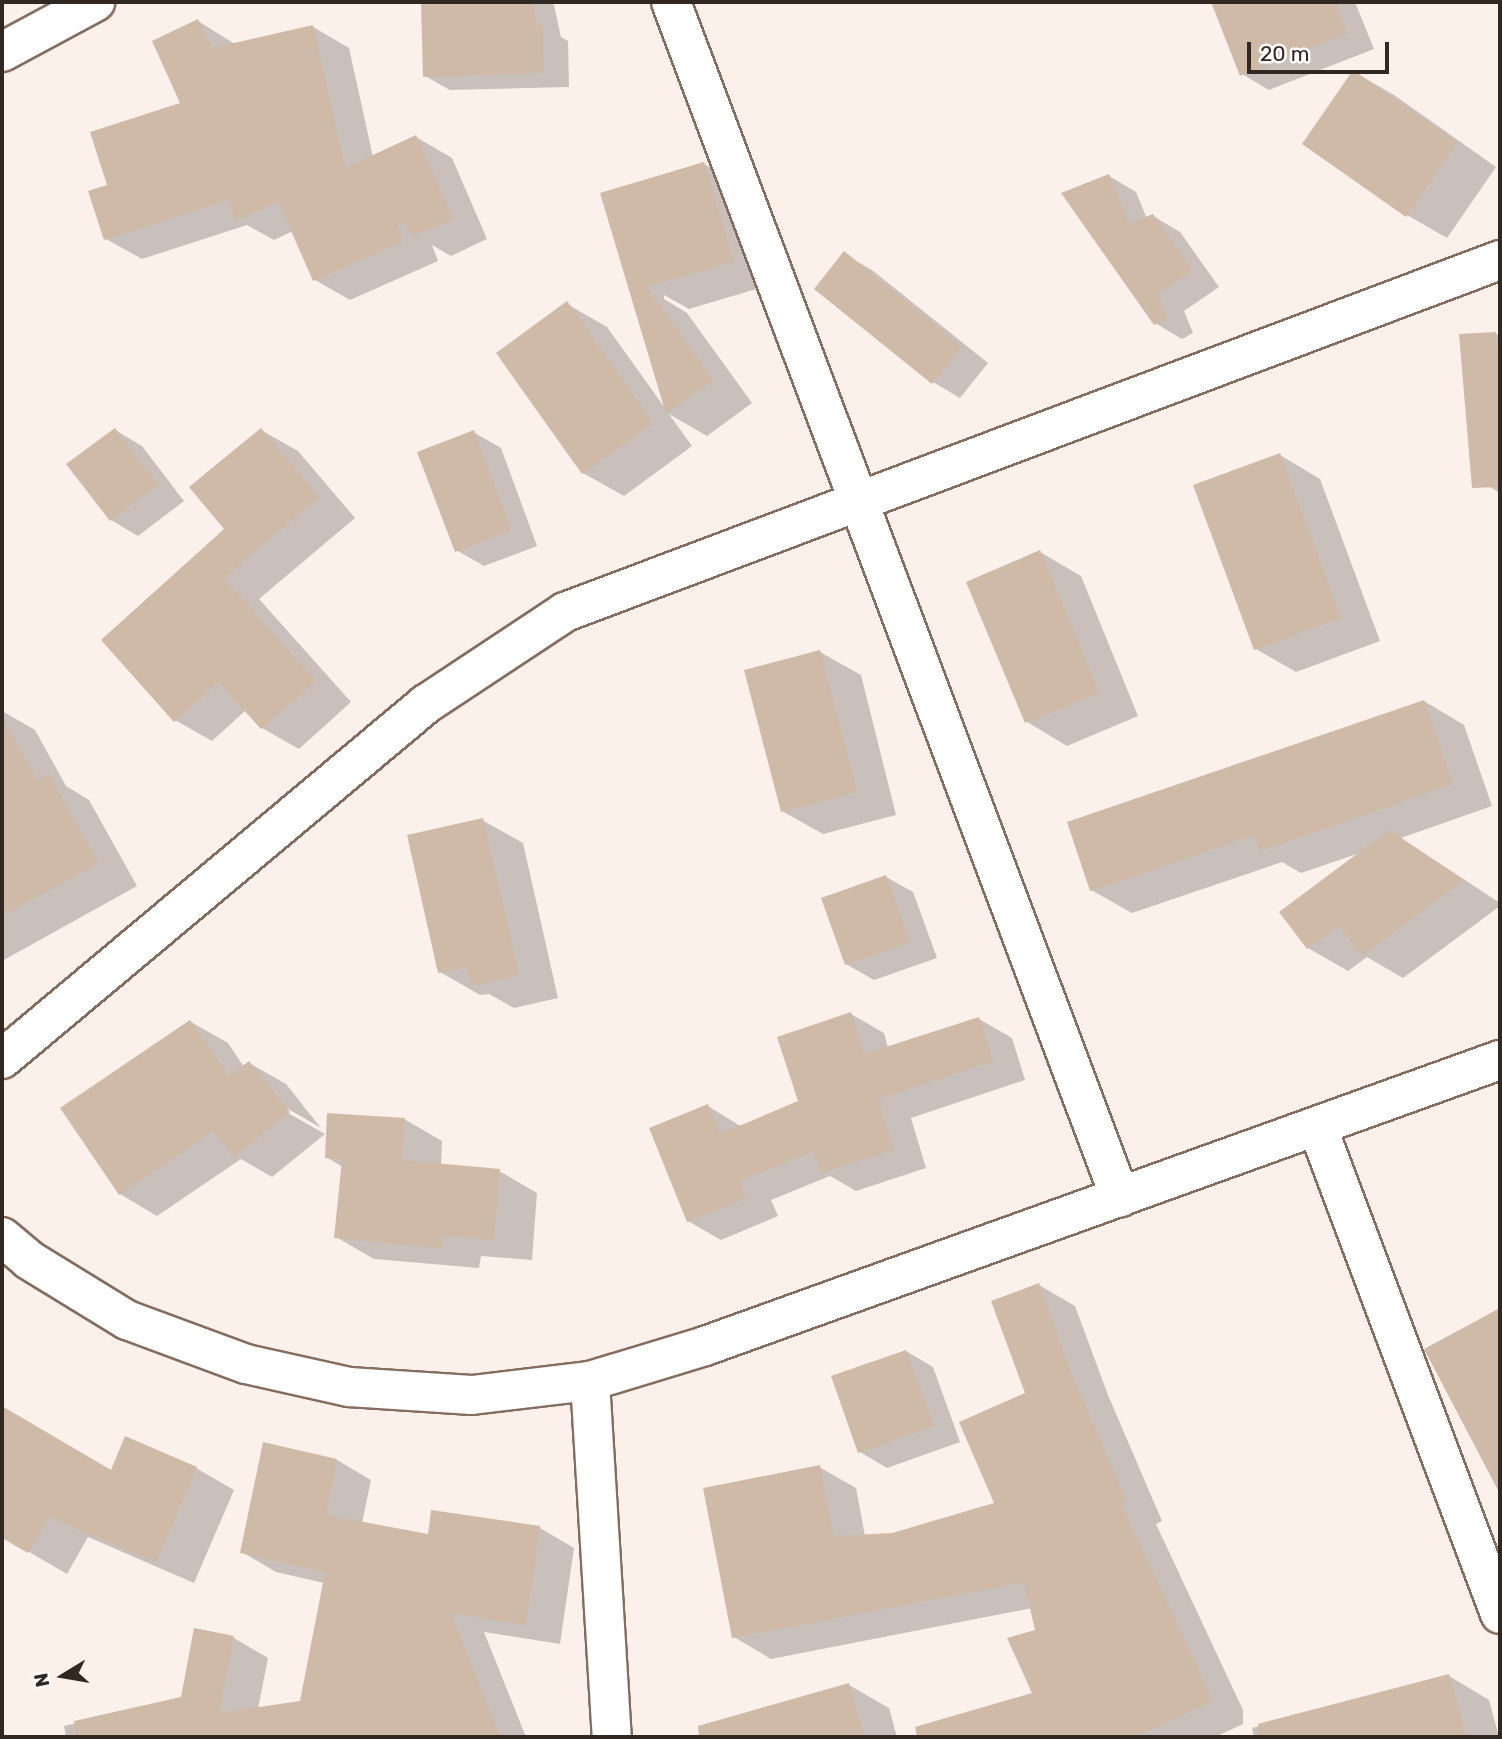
<!DOCTYPE html>
<style>
body{margin:0}
#map{position:relative;width:1502px;height:1739px;overflow:hidden;background:#fcf1ea;font-family:Rubik,sans-serif}
div>[style]{position:absolute}
[style*='--x']{left:calc(var(--x)*1px);top:calc(var(--y)*1px);width:calc(var(--w)*1px);rotate:calc(var(--a)*1deg)}
.shadow>*{inset:0;background:#0003}
.building>*{inset:0;background:#cebaa6}
.roads{filter:drop-shadow(2px 0 #846d5f) drop-shadow(-2px 0 #846d5f) drop-shadow(0 2px #846d5f) drop-shadow(0 -2px #846d5f)}
.street>*{height:38px;margin:-19px;padding:0 19px;transform-origin:19px;border-radius:19px;background:#fff}
span{translate:-50% -50%;white-space:nowrap;text-align:center;line-height:1.15;-webkit-text-stroke:5px #fff;paint-order:stroke}
.frame{position:absolute;inset:0;border:4px solid #312822;pointer-events:none}
.north{position:absolute;left:28px;top:1641px;width:70px;height:70px;-webkit-text-stroke:5px #fff;paint-order:stroke;rotate:259deg;font-size:19px;font-weight:700;line-height:28px;text-align:center;color:#312822}
.north::after{content:'';display:block;margin:auto;width:24px;height:32px;background:#312822;clip-path:polygon(50% 0,100% 100%,50% 72%,0 100%)}
.scale{position:absolute;left:1247px;top:42px;width:142px;height:32px;box-sizing:border-box;border:4px solid #312822;border-top:0;padding-left:9px;font-size:21px;line-height:24px;white-space:nowrap;color:#312822;-webkit-text-stroke:5px #fff;paint-order:stroke}
</style>
<div id="map">
<div class="shadow">
<div style="clip-path:polygon(423px 2px,549px 2px,554px 5px,561px 37px,568px 41px,569px 87px,450px 90px,425px 76px)"></div>
<div style="clip-path:polygon(1213px 2px,1355px 2px,1374px 49px,1269px 90px,1242px 74px)"></div>
<div style="clip-path:polygon(198px 21px,235px 44px,313px 27px,349px 48px,373px 157px,416px 137px,452px 158px,487px 239px,451px 256px,432px 245px,438px 261px,350px 300px,315px 280px,293px 231px,274px 240px,247px 225px,142px 259px,106px 239px,110px 186px,183px 104px)"></div>
<div style="clip-path:polygon(1354px 72px,1394px 95px,1496px 167px,1447px 238px,1407px 215px)"></div>
<div style="clip-path:polygon(704px 164px,744px 187px,773px 284px,689px 309px,664px 295px,664px 299px,687px 313px,752px 403px,707px 436px,669px 414px,692px 446px,624px 496px,583px 473px,567px 304px,607px 327px,665px 408px,602px 194px)"></div>
<div style="clip-path:polygon(1109px 176px,1136px 192px,1147px 219px,1153px 216px,1180px 232px,1219px 287px,1184px 311px,1193px 333px,1182px 339px,1155px 323px)"></div>
<div style="clip-path:polygon(844px 254px,872px 270px,988px 363px,960px 398px,933px 382px)"></div>
<div style="clip-path:polygon(1495px 333px,1500px 336px,1500px 493px,1473px 477px)"></div>
<div style="clip-path:polygon(115px 430px,142px 446px,184px 501px,138px 536px,111px 520px)"></div>
<div style="clip-path:polygon(261px 430px,298px 451px,355px 518px,259px 599px,351px 702px,299px 749px,262px 728px,246px 710px,212px 741px,175px 720px,226px 529px)"></div>
<div style="clip-path:polygon(473px 432px,501px 448px,537px 546px,484px 566px,456px 550px)"></div>
<div style="clip-path:polygon(1280px 455px,1320px 479px,1380px 641px,1296px 672px,1256px 649px)"></div>
<div style="clip-path:polygon(1040px 552px,1081px 576px,1138px 716px,1067px 746px,1027px 722px)"></div>
<div style="clip-path:polygon(820px 652px,861px 675px,896px 815px,823px 834px,782px 811px)"></div>
<div style="clip-path:polygon(1424px 701px,1464px 725px,1492px 806px,1401px 838px,1500px 903px,1500px 906px,1403px 978px,1367px 957px,1348px 971px,1308px 948px,1360px 853px,1301px 873px,1282px 862px,1132px 913px,1091px 890px)"></div>
<div style="clip-path:polygon(2px 711px,35px 730px,66px 786px,89px 800px,137px 886px,2px 961px)"></div>
<div style="clip-path:polygon(482px 820px,523px 843px,558px 998px,514px 1008px,489px 994px,480px 995px,440px 972px)"></div>
<div style="clip-path:polygon(886px 877px,913px 892px,937px 958px,874px 980px,846px 964px)"></div>
<div style="clip-path:polygon(851px 1014px,884px 1033px,888px 1048px,979px 1019px,1012px 1038px,1025px 1080px,911px 1118px,926px 1168px,856px 1191px,830px 1176px,771px 1200px,778px 1216px,721px 1240px,688px 1221px,708px 1106px,742px 1127px,800px 1102px)"></div>
<div style="clip-path:polygon(191px 1022px,228px 1043px,244px 1067px,249px 1063px,286px 1084px,321px 1128px,283px 1106px,281px 1109px,325px 1134px,272px 1177px,241px 1159px,157px 1216px,120px 1194px)"></div>
<div style="clip-path:polygon(404px 1119px,442px 1141px,441px 1165px,499px 1171px,537px 1193px,532px 1260px,481px 1256px,479px 1268px,374px 1259px,336px 1237px,343px 1167px,326px 1157px)"></div>
<div style="clip-path:polygon(1039px 1285px,1075px 1306px,1108px 1395px,1162px 1521px,1156px 1524px,1243px 1710px,1243px 1724px,1215px 1737px,942px 1737px,937px 1723px,1034px 1694px,1037px 1631px,1032px 1608px,771px 1659px,734px 1637px,819px 1467px,856px 1488px,865px 1536px,892px 1535px,997px 1504px,1027px 1394px)"></div>
<div style="clip-path:polygon(1500px 1310px,1500px 1481px,1493px 1477px,1426px 1350px)"></div>
<div style="clip-path:polygon(906px 1351px,933px 1367px,960px 1442px,887px 1468px,860px 1452px)"></div>
<div style="clip-path:polygon(2px 1407px,112px 1472px,196px 1468px,234px 1490px,194px 1583px,88px 1537px,67px 1574px,2px 1536px)"></div>
<div style="clip-path:polygon(337px 1460px,371px 1480px,362px 1523px,429px 1536px,540px 1528px,574px 1548px,560px 1644px,484px 1632px,526px 1737px,66px 1737px,64px 1726px,182px 1699px,196px 1630px,234px 1638px,268px 1658px,258px 1709px,301px 1702px,324px 1583px,276px 1572px,242px 1552px)"></div>
<div style="clip-path:polygon(1449px 1676px,1489px 1700px,1499px 1737px,1254px 1737px,1252px 1728px)"></div>
<div style="clip-path:polygon(849px 1685px,889px 1708px,897px 1737px,740px 1737px,735px 1718px)"></div>
</div>
<div class="building">
<div style="clip-path:polygon(421px 2px,532px 2px,537px 25px,543px 25px,544px 73px,423px 77px)"></div>
<div style="clip-path:polygon(1211px 2px,1335px 2px,1347px 33px,1240px 76px)"></div>
<div style="clip-path:polygon(198px 19px,212px 48px,313px 25px,345px 168px,416px 135px,453px 219px,413px 236px,402px 221px,397px 223px,403px 241px,313px 281px,278px 201px,237px 221px,227px 200px,104px 240px,88px 191px,107px 185px,90px 132px,180px 103px,152px 41px)"></div>
<div style="clip-path:polygon(1353px 70px,1457px 142px,1406px 217px,1302px 144px)"></div>
<div style="clip-path:polygon(704px 162px,734px 261px,647px 287px,713px 380px,666px 414px,600px 193px)"></div>
<div style="clip-path:polygon(1109px 174px,1129px 224px,1153px 214px,1192px 270px,1158px 295px,1167px 318px,1154px 325px,1061px 193px)"></div>
<div style="clip-path:polygon(844px 251px,962px 347px,932px 384px,814px 289px)"></div>
<div style="clip-path:polygon(567px 301px,653px 423px,582px 474px,496px 353px)"></div>
<div style="clip-path:polygon(1496px 332px,1500px 391px,1500px 487px,1472px 488px,1459px 334px)"></div>
<div style="clip-path:polygon(115px 428px,158px 485px,110px 521px,66px 464px)"></div>
<div style="clip-path:polygon(261px 428px,319px 497px,224px 578px,316px 681px,261px 729px,218px 682px,174px 722px,101px 640px,224px 529px,189px 487px)"></div>
<div style="clip-path:polygon(474px 430px,511px 530px,455px 552px,417px 452px)"></div>
<div style="clip-path:polygon(1280px 453px,1341px 618px,1254px 650px,1193px 485px)"></div>
<div style="clip-path:polygon(1040px 550px,1099px 693px,1025px 723px,966px 582px)"></div>
<div style="clip-path:polygon(820px 650px,857px 792px,781px 812px,744px 670px)"></div>
<div style="clip-path:polygon(1424px 700px,1453px 784px,1260px 851px,1254px 835px,1090px 891px,1067px 822px)"></div>
<div style="clip-path:polygon(2px 717px,37px 781px,49px 774px,98px 863px,2px 916px)"></div>
<div style="clip-path:polygon(483px 818px,519px 975px,472px 986px,467px 967px,438px 973px,407px 835px)"></div>
<div style="clip-path:polygon(1389px 830px,1464px 880px,1362px 956px,1339px 926px,1307px 949px,1279px 912px)"></div>
<div style="clip-path:polygon(886px 875px,910px 942px,845px 965px,821px 898px)"></div>
<div style="clip-path:polygon(851px 1012px,864px 1054px,979px 1017px,993px 1061px,878px 1099px,894px 1150px,821px 1173px,814px 1151px,739px 1181px,746px 1198px,687px 1222px,649px 1128px,708px 1104px,720px 1134px,798px 1101px,777px 1037px)"></div>
<div style="clip-path:polygon(190px 1020px,229px 1076px,249px 1061px,290px 1112px,234px 1157px,213px 1131px,119px 1195px,60px 1108px)"></div>
<div style="clip-path:polygon(327px 1113px,405px 1118px,402px 1160px,500px 1169px,494px 1240px,443px 1235px,441px 1248px,334px 1238px,342px 1160px,325px 1158px)"></div>
<div style="clip-path:polygon(1039px 1283px,1071px 1373px,1126px 1500px,1120px 1502px,1213px 1701px,1134px 1737px,917px 1737px,915px 1727px,1032px 1693px,1007px 1638px,1035px 1630px,1024px 1582px,732px 1638px,703px 1488px,820px 1465px,833px 1536px,892px 1533px,994px 1503px,959px 1422px,1025px 1393px,991px 1301px)"></div>
<div style="clip-path:polygon(1500px 1308px,1500px 1494px,1424px 1349px)"></div>
<div style="clip-path:polygon(906px 1350px,934px 1426px,858px 1453px,831px 1376px)"></div>
<div style="clip-path:polygon(2px 1406px,111px 1470px,125px 1436px,197px 1467px,156px 1562px,49px 1517px,28px 1553px,2px 1538px)"></div>
<div style="clip-path:polygon(263px 1442px,337px 1459px,326px 1515px,428px 1534px,431px 1510px,540px 1526px,526px 1625px,451px 1613px,500px 1737px,76px 1737px,74px 1721px,181px 1697px,194px 1628px,234px 1636px,219px 1713px,300px 1701px,325px 1572px,240px 1553px)"></div>
<div style="clip-path:polygon(1449px 1674px,1466px 1737px,1259px 1737px,1258px 1724px)"></div>
<div style="clip-path:polygon(849px 1683px,864px 1737px,699px 1737px,698px 1726px)"></div>
</div>
<div class="roads">
<div class="street">
<div style="--x:671;--y:2;--w:1277;--a:69.41"></div>
<div style="--x:2;--y:52;--w:106;--a:-28.3"></div>
<div style="--x:2;--y:1059;--w:553;--a:-39.94"></div>
<div style="--x:426;--y:704;--w:167;--a:-33.5"></div>
<div style="--x:565;--y:612;--w:999;--a:-20.63"></div>
<div style="--x:1317;--y:1126;--w:521;--a:69.44"></div>
<div style="--x:2;--y:1237;--w:35;--a:40"></div>
<div style="--x:29;--y:1260;--w:115;--a:31.5"></div>
<div style="--x:127;--y:1320;--w:127;--a:20.3"></div>
<div style="--x:246;--y:1364;--w:106;--a:12.6"></div>
<div style="--x:349;--y:1387;--w:123;--a:3.7"></div>
<div style="--x:472;--y:1395;--w:119;--a:-6.8"></div>
<div style="--x:590;--y:1381;--w:120;--a:-16.9"></div>
<div style="--x:705;--y:1346;--w:845;--a:-19.79"></div>
<div style="--x:590;--y:1381;--w:357;--a:86.5"></div>
</div>
</div>
<div class="frame"></div>
<div class="north">N</div>
<div class="scale">20 m</div>
</div>
